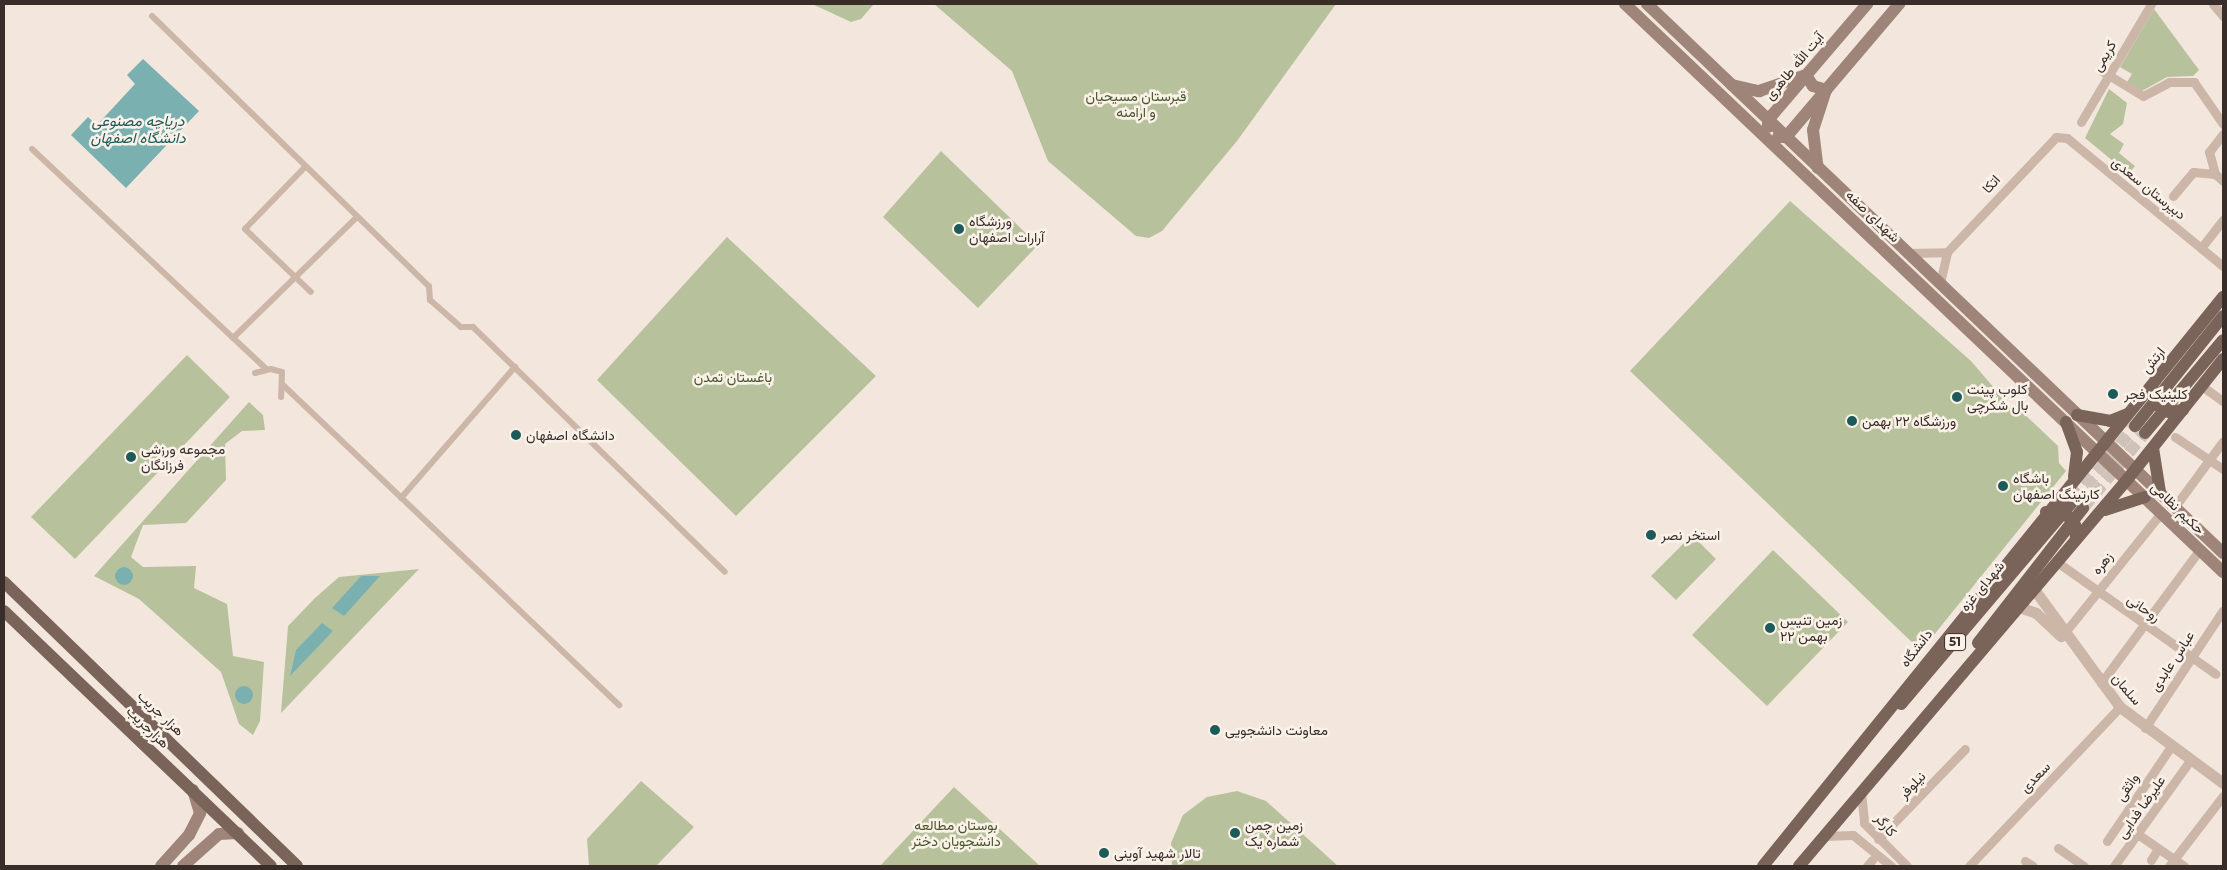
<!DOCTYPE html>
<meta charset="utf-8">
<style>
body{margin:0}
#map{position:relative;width:2227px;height:870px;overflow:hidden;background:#f3e7dd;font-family:Montserrat,Vazirmatn,sans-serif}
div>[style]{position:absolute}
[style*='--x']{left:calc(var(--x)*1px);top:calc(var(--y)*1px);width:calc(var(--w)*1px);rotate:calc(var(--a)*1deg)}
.green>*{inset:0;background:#b7c29c}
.water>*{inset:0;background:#7bb0b0}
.round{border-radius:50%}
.primary-tunnel>*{height:12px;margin-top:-6px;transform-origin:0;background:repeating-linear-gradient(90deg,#cec2b9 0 12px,transparent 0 18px)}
.pedestrian>*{height:6px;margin:-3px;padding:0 3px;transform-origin:3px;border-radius:3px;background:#cbb6a8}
.minor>*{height:9px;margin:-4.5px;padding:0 4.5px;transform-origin:4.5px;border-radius:4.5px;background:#cbb6a8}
.tertiary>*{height:11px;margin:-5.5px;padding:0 5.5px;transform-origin:5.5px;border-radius:5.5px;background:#cbb6a8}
.secondary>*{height:12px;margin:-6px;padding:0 6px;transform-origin:6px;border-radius:6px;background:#9f8579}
.primary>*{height:12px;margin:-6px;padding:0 6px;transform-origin:6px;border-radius:6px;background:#7a6359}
.primary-bridge>*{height:12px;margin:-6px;padding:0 6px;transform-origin:6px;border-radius:6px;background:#7a6359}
.dots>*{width:14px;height:14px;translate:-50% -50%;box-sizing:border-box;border:2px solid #faf1e9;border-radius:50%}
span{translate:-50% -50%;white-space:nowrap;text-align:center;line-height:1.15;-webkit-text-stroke:5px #faf1e9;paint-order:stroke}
.shield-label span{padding:1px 4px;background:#faf1e9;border:1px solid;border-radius:4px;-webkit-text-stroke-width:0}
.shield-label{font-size:12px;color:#382d28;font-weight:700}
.street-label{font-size:14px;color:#382d28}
.park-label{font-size:14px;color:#49572c}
.poi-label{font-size:14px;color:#382d28}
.left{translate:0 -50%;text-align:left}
.water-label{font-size:15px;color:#1d5a5a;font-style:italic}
.frame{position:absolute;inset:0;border:5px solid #382d28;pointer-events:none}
</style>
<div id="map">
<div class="green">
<div style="clip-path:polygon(812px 4px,874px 4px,861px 19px,851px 22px)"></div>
<div style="clip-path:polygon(934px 4px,1336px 4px,1237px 141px,1162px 231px,1149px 238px,1136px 236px,1048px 161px,1012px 71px)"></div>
<div style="clip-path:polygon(2154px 9px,2199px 70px,2193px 76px,2167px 77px,2142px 91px,2127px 82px,2132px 74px,2120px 67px)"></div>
<div style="clip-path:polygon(2109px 89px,2127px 103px,2123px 124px,2110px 134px,2124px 144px,2119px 153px,2135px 166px,2131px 171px,2125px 171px,2085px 138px)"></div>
<div style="clip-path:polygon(941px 151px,1038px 245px,978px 308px,883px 217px)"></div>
<div style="clip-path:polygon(1790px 201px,1971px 361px,2013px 410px,2020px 410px,2058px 446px,2059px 463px,2066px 471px,1921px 651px,1630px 371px)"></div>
<div style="clip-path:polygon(727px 237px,876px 376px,736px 516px,597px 380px)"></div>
<div style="clip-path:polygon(187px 355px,230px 397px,75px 559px,31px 517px)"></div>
<div style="clip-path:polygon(249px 402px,263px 415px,265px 430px,242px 431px,225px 444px,226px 480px,186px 523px,143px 525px,131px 557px,143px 567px,196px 566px,194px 588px,227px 604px,233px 656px,264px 662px,260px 721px,253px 735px,239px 724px,221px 672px,139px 599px,94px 576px)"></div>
<div style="clip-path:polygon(1692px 535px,1716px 559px,1676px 600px,1651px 576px)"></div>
<div style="clip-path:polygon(1773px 550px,1848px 622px,1767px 706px,1692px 635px)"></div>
<div style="clip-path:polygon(419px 569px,281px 713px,288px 626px,315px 598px,339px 577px)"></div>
<div style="clip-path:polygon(641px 781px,694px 827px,656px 866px,589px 866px,587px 839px)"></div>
<div style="clip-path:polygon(954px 787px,1040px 866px,880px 866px)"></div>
<div style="clip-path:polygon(1237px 791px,1266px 801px,1338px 866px,1172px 866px,1171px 843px,1183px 815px,1207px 797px)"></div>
</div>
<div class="water">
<div style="clip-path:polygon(143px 59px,199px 111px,126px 188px,71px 135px,88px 117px,97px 125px,135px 84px,127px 75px)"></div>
<div class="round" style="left:115px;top:567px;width:18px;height:18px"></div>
<div style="clip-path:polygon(361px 576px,380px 576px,344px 616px,332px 608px)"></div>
<div style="clip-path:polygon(322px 623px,333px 631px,290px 676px,296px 650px)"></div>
<div class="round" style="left:235px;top:686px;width:18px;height:18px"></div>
</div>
<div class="primary-tunnel">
<div style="--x:2074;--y:500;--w:96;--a:-50.5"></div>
<div style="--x:2083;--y:508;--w:97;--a:-50.4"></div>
</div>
<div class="pedestrian">
<div style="--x:152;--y:16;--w:387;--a:44.3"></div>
<div style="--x:429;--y:286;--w:14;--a:86"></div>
<div style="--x:430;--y:300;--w:41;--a:41.1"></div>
<div style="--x:461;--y:327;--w:12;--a:0"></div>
<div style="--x:473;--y:327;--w:351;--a:44.2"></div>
<div style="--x:32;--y:149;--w:321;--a:43.2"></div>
<div style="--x:305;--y:167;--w:86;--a:134.1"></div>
<div style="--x:245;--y:229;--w:91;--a:43.7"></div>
<div style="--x:233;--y:338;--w:173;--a:-44.3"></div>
<div style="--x:255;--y:373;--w:16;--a:-14"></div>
<div style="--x:271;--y:369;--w:11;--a:15"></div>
<div style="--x:282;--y:372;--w:25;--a:92"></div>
<div style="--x:284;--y:386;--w:463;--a:43.6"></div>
<div style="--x:401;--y:498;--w:174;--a:-49"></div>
</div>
<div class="minor">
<div style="--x:2213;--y:4;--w:16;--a:50"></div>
<div style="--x:2102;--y:71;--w:48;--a:31.4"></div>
<div style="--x:2143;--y:96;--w:30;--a:-28"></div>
<div style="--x:2169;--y:82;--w:25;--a:0"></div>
<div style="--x:2194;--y:82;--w:51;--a:55.4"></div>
<div style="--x:2081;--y:122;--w:137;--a:-59.3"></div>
<div style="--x:2215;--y:174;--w:11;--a:41"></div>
<div style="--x:2173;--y:196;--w:31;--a:-50"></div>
<div style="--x:2193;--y:172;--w:22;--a:5"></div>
<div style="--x:2215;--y:174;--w:23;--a:-105"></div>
<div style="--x:2209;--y:152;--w:23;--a:-52"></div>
<div style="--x:2201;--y:248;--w:36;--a:-52"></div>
<div style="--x:1908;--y:253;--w:39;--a:-1"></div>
<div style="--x:1940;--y:283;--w:32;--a:-77"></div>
<div style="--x:1947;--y:252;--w:158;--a:-46.5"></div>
<div style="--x:2056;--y:137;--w:11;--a:5"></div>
<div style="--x:2067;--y:138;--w:202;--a:39.4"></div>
<div style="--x:2202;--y:386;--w:26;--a:36"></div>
<div style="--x:2175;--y:437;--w:58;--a:33.7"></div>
<div style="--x:2179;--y:501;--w:74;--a:-53.7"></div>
<div style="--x:2057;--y:562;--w:194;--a:35.2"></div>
<div style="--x:2066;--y:631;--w:151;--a:-51.2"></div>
<div style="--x:2101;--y:683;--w:167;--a:-53.5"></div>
<div style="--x:2145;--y:728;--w:141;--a:-56.5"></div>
<div style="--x:1861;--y:792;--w:31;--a:84"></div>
<div style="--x:1864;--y:823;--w:61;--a:45"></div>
<div style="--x:2139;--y:835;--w:55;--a:34.6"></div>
<div style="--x:1824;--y:836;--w:29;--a:-2"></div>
<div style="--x:1853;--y:835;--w:49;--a:39.2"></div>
<div style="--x:1878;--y:839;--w:125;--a:-46"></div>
<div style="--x:2107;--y:841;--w:112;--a:-55.9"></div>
<div style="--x:2058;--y:848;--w:32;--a:35"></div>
<div style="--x:2151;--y:860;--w:13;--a:-58"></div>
<div style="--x:2025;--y:861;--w:9;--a:32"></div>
<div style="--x:1867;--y:866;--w:8;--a:-50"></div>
<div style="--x:1969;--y:866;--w:219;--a:-46.5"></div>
<div style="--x:2114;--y:866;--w:128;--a:-54.2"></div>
<div style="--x:2169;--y:866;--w:88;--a:-52.4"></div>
</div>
<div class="tertiary">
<div style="--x:2034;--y:589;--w:146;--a:53.9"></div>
<div style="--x:2120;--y:707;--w:128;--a:36.4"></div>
<div style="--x:2019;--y:607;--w:18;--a:19"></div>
<div style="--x:2036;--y:613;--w:34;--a:43"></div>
</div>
<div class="secondary">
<div style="--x:1625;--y:4;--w:825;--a:43.53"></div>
<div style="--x:1647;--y:4;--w:796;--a:43.63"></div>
<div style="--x:1732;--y:85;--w:28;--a:13"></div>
<div style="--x:1759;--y:91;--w:50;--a:-18.8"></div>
<div style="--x:1806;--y:75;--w:13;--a:58"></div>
<div style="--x:1813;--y:86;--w:14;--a:17"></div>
<div style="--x:1826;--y:90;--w:42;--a:108"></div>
<div style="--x:1813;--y:130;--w:38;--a:83"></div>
<div style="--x:1768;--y:127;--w:7;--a:-90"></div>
<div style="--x:1768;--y:120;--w:153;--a:-49.5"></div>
<div style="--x:1778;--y:137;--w:8;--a:0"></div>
<div style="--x:1786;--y:137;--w:175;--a:-49.6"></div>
<div style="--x:161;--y:866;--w:42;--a:-47.9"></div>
<div style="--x:189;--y:835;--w:25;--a:-63"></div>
<div style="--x:200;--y:813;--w:24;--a:-107"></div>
<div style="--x:183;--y:866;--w:48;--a:-41.6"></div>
<div style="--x:219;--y:834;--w:19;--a:-3"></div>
</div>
<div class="primary">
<div style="--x:2077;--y:415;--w:34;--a:10"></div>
<div style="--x:2110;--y:421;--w:18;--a:-22"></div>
<div style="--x:2066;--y:422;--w:32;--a:70"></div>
<div style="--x:2077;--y:452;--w:25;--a:97"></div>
<div style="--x:2135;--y:426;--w:141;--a:-51.3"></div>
<div style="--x:2145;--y:433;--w:121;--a:-50"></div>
<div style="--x:2153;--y:448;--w:45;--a:81"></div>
<div style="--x:2105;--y:510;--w:42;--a:-18"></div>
<div style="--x:4;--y:582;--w:408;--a:44.1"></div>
<div style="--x:4;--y:611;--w:369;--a:43.7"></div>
<div style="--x:1978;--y:643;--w:171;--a:-52.1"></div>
<div style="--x:1901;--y:704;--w:267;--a:-49.7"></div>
<div style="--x:1763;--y:866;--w:732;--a:-51.05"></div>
<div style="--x:1799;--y:866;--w:505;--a:-49.66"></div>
<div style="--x:2126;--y:481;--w:156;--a:-51.5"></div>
</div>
<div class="primary-bridge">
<div style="--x:2152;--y:386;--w:21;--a:71"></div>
<div style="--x:2159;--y:406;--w:12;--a:31"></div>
<div style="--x:2169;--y:412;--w:14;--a:-8"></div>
<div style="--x:2046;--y:512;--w:22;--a:10"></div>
<div style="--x:2068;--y:516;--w:11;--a:52"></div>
<div style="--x:2075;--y:525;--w:14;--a:86"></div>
</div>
<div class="dots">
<div style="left:959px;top:229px;background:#1d5a5a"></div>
<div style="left:2113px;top:394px;background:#1d5a5a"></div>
<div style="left:1957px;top:397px;background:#1d5a5a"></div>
<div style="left:1852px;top:421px;background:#1d5a5a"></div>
<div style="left:516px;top:435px;background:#1d5a5a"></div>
<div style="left:131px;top:457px;background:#1d5a5a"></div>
<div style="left:2003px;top:486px;background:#1d5a5a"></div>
<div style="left:1651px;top:535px;background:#1d5a5a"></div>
<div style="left:1770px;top:628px;background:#1d5a5a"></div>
<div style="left:1215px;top:730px;background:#1d5a5a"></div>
<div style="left:1235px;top:833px;background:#1d5a5a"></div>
<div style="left:1104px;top:853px;background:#1d5a5a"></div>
</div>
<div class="shield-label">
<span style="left:1955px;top:642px">51</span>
</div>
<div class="street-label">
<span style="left:2104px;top:56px;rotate:-59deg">کریمی</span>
<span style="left:1794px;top:66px;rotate:-50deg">آیت الله طاهری</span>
<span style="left:1991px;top:184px;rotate:-48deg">اتکا</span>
<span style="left:2149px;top:188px;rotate:39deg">دبیرستان سعدی</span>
<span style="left:1873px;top:216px;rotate:44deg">شهدای صفه</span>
<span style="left:2153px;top:360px;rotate:-51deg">ارتش</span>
<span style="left:2178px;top:508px;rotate:44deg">حکیم نظامی</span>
<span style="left:2102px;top:563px;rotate:-51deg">زهره</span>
<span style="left:1982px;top:586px;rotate:-50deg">شهدای غزه</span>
<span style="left:2144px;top:608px;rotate:35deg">روحانی</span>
<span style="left:1916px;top:648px;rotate:-52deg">دانشگاه</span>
<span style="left:2172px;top:661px;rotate:-57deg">عباس عابدی</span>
<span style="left:2127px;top:689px;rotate:49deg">سلمان</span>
<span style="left:161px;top:713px;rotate:44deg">هزار جریب</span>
<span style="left:148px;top:727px;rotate:44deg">هزارجریب</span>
<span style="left:2035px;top:777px;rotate:-46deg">سعدی</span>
<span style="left:1912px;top:785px;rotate:-46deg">نیلوفر</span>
<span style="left:2127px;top:787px;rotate:-56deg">واثقی</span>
<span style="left:2141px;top:807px;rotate:-55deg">علیرضا فدایی</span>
<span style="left:1886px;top:825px;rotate:50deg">کارگر</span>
</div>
<div class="park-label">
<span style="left:1136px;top:104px">قبرستان مسیحیان<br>و ارامنه</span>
<span style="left:733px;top:377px">باغستان تمدن</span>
<span style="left:956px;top:833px">بوستان مطالعه<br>دانشجویان دختر</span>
</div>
<div class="poi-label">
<span class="left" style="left:969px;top:229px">ورزشگاه<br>آرارات اصفهان</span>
<span class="left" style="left:1967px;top:397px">کلوب پینت<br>بال شکرچی</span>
<span class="left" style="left:2124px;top:394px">کلینیک فجر</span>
<span class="left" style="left:1862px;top:421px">ورزشگاه ۲۲ بهمن</span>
<span class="left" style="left:526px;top:435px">دانشگاه اصفهان</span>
<span class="left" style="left:141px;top:457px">مجموعه ورزشی<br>فرزانگان</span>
<span class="left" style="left:2013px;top:486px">باشگاه<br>کارتینگ اصفهان</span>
<span class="left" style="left:1661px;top:535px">استخر نصر</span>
<span class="left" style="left:1780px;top:628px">زمین تنیس<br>۲۲ بهمن</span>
<span class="left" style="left:1225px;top:730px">معاونت دانشجویی</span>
<span class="left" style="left:1245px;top:833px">زمین چمن<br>شماره یک</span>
<span class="left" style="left:1114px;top:853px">تالار شهید آوینی</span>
</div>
<div class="water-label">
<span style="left:138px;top:129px">دریاچه مصنوعی<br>دانشگاه اصفهان</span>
</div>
<div class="frame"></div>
</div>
